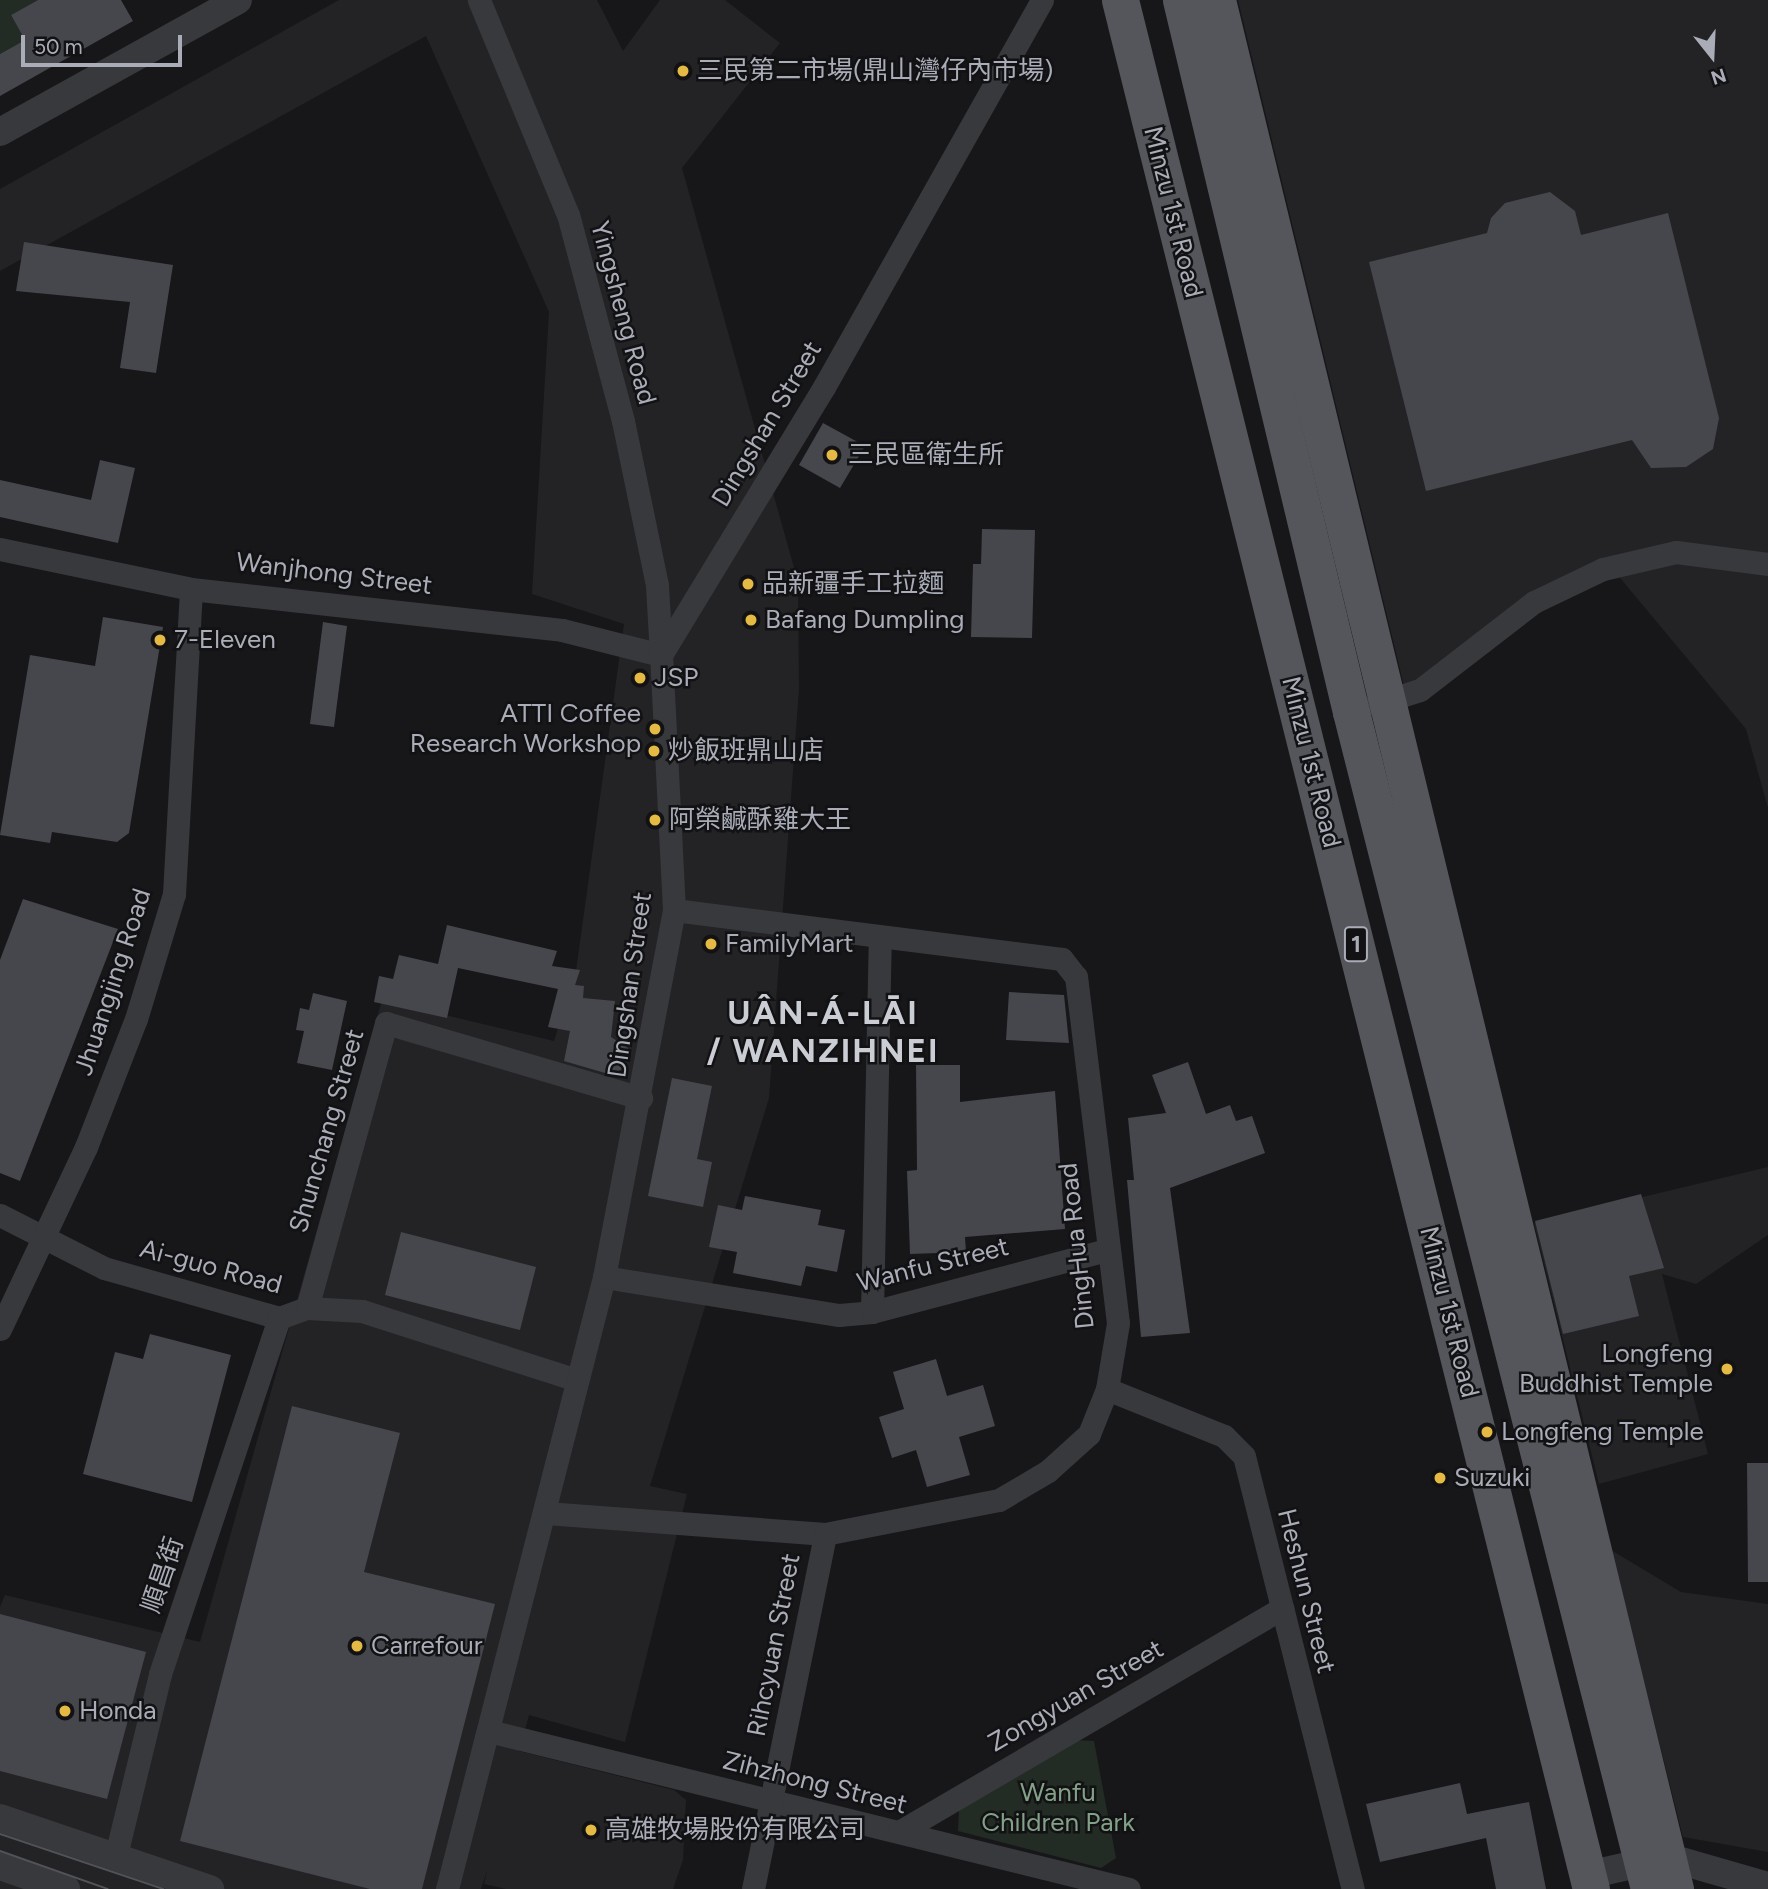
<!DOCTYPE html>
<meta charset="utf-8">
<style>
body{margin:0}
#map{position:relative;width:1768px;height:1889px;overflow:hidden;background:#171719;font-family:Figtree,"Noto Sans TC",sans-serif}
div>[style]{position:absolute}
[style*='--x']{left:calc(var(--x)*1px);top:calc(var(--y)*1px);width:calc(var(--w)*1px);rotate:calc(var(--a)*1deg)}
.built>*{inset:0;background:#232326}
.green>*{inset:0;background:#232b25}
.building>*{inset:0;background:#46474c}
.minor>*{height:23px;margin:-11.5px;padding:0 11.5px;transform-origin:11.5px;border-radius:11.5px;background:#38393d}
.tertiary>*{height:28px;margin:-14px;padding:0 14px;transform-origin:14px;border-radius:14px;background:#38393d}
.primary>*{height:37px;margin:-18.5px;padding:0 18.5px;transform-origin:18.5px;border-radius:18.5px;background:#55565c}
.tram>*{height:2px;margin:-1px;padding:0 1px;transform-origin:1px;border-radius:1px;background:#515358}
.dots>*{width:19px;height:19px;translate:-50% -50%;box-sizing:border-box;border:4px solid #121214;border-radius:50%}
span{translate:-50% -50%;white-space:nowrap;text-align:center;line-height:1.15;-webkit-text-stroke:5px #121214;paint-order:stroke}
.shield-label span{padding:2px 5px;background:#121214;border:2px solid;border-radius:5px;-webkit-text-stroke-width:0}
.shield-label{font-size:24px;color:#aaadb8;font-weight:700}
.poi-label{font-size:26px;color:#aaadb8}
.left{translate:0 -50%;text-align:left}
.right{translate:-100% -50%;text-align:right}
.street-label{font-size:26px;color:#aaadb8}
.park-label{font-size:26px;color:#83a187}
.district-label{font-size:33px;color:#cbcdd4;font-weight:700;letter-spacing:2px}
.north{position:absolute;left:1677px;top:21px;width:70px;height:70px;-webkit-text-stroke:5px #121214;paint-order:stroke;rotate:162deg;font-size:19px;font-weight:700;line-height:28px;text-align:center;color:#aaadb8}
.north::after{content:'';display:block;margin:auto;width:24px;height:32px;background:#aaadb8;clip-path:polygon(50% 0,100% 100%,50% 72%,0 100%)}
.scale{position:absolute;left:21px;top:35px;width:161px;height:32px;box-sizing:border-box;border:4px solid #aaadb8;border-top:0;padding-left:9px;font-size:21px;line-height:24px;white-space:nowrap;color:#aaadb8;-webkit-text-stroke:5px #121214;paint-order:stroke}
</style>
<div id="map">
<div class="built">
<div style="clip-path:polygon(339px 0,597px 0,623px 51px,660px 0,725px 0,780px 43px,682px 168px,798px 582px,799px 689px,769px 1098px,650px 1486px,687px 1494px,625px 1742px,529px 1715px,519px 1751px,674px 1790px,686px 1800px,683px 1860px,673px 1889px,506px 1889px,484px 1884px,487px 1871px,481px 1889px,0 1889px,0 1607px,5px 1595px,200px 1642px,382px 1000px,554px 1041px,576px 971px,624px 624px,532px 594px,549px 312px,426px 36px,0 271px,0 189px)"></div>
<div style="clip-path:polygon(1238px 0,1768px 0,1768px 808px,1746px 729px,1611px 567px,1405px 690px)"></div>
<div style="clip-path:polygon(1768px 1167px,1768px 1235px,1696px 1284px,1662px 1274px,1708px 1454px,1599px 1484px,1534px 1223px)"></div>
<div style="clip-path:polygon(1611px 1550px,1681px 1592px,1768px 1604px,1768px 1852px,1683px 1837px)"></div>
</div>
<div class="green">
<div style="clip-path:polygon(0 0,38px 0,11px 15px,25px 40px,0 54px)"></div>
<div style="clip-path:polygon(1075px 1740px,1094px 1741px,1116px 1858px,1101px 1868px,958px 1831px,959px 1810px)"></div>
</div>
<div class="building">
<div style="clip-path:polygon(38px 0,121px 0,133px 21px,0 96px,0 54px,25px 40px,11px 15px)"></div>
<div style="clip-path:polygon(1550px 192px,1575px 211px,1581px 235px,1668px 213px,1719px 418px,1713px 449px,1686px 467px,1651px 468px,1632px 440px,1426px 491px,1369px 262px,1487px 233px,1491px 218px,1505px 203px)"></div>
<div style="clip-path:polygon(24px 242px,173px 265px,156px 373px,120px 368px,130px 302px,16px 291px)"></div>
<div style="clip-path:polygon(823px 423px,865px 446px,840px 488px,799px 465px)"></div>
<div style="clip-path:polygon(100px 460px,135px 468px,118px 543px,0 517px,0 480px,91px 500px)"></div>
<div style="clip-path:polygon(982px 529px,1035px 530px,1032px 638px,971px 637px,973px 564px,981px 564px)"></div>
<div style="clip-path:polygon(103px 617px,163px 627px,129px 833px,117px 842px,52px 832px,50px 843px,0 835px,30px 655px,95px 666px)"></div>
<div style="clip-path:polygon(323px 622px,347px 626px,334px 727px,310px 724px)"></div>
<div style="clip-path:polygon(23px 899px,118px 929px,20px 1181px,0 1173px,0 960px)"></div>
<div style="clip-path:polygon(447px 925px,557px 951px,552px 966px,580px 970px,575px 985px,584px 986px,583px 998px,615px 1001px,611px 1037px,628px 1048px,625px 1067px,612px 1075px,564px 1061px,570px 1031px,548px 1027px,558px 989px,458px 968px,447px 1018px,374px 1002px,379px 976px,393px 979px,399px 955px,438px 964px)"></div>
<div style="clip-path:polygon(1009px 992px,1064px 995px,1069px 1043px,1006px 1040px)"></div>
<div style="clip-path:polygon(313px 993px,347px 1001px,332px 1070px,297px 1063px,304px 1031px,296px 1030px,300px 1008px,309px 1010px)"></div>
<div style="clip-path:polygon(1188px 1062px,1206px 1114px,1230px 1105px,1236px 1121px,1252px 1116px,1265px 1153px,1170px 1188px,1190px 1333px,1141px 1337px,1127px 1180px,1134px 1180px,1128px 1118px,1166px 1113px,1152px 1075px)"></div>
<div style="clip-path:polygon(916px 1065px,960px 1065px,960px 1102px,1055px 1091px,1065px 1229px,965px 1237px,966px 1252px,910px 1254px,907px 1171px,917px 1170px)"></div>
<div style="clip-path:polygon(672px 1078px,712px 1086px,697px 1159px,712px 1162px,703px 1207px,648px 1196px)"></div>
<div style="clip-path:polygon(1641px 1194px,1664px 1268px,1629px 1276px,1639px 1316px,1563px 1334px,1535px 1221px)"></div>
<div style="clip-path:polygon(745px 1196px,821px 1210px,818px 1225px,845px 1230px,837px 1272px,806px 1266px,801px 1286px,733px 1273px,737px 1252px,709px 1247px,718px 1205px,742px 1210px)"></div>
<div style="clip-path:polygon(401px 1232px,536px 1267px,520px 1330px,385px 1295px)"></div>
<div style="clip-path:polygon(150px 1334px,231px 1355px,192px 1502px,83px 1474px,115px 1352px,143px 1359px)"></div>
<div style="clip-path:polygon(936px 1359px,947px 1396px,983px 1385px,995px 1426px,959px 1437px,970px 1475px,927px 1487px,916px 1450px,892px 1458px,879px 1417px,904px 1409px,893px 1372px)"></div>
<div style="clip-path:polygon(292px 1406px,400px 1433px,364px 1572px,495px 1604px,422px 1889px,370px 1889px,180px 1841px)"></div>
<div style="clip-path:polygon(1747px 1463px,1768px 1463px,1768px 1582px,1748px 1582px)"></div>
<div style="clip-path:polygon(0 1614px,146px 1652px,107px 1799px,0 1771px)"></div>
<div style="clip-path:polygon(1460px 1783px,1467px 1814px,1529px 1802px,1546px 1889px,1496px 1889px,1486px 1838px,1380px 1862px,1366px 1804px)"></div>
</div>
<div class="minor">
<div style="--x:0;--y:549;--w:195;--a:11.8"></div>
<div style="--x:191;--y:589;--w:373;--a:6.3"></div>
<div style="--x:562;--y:630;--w:102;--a:14.2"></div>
<div style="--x:661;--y:655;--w:70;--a:-93.3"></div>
<div style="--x:657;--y:585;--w:167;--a:-101.7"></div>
<div style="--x:623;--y:421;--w:213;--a:-104.9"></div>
<div style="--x:568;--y:215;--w:233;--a:-112.5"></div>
<div style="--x:1376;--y:704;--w:46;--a:-17.7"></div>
<div style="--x:1420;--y:690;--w:144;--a:-37.7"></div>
<div style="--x:1534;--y:602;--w:76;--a:-25.6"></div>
<div style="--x:1603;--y:569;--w:75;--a:-13.1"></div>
<div style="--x:1676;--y:552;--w:93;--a:7.4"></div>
<div style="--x:0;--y:1215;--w:117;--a:27"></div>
<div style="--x:104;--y:1268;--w:182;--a:15.9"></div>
<div style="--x:279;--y:1318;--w:30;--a:-20"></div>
<div style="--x:307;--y:1308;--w:55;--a:3.1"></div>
<div style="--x:362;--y:1311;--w:226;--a:17.8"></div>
<div style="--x:604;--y:1277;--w:238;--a:9.2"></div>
<div style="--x:839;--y:1315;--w:33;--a:-5"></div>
<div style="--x:872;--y:1312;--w:243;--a:-14.8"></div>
<div style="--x:307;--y:1308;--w:296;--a:-74.5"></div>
<div style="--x:386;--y:1023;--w:266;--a:16.4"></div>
<div style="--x:872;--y:1312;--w:374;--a:-88.8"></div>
<div style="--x:0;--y:1329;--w:201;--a:-64.7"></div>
<div style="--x:86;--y:1147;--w:137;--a:-68.7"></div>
<div style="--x:136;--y:1019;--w:131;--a:-73.1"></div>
<div style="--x:174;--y:894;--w:305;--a:-86.8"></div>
<div style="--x:1107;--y:1389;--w:126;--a:21.9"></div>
<div style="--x:1224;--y:1436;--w:28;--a:45"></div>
<div style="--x:1244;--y:1456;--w:447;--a:75.9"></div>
<div style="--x:546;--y:1513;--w:280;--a:4.3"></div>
<div style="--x:825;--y:1534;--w:177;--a:-11.1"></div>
<div style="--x:999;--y:1500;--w:57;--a:-30.6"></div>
<div style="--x:1048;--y:1471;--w:55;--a:-42.1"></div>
<div style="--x:1089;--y:1434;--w:48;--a:-68.2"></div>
<div style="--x:1107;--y:1389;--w:67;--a:-80.5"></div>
<div style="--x:1118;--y:1323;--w:349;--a:-96.9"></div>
<div style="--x:1076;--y:977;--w:23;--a:-128"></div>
<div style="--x:1062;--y:959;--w:391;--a:-172.8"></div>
<div style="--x:489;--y:1731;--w:659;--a:13.87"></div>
<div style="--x:899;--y:1832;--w:444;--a:-30.3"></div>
<div style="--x:116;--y:1855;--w:186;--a:-76.3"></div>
<div style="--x:160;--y:1674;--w:375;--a:-71.5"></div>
<div style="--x:447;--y:1889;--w:632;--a:-75.61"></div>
<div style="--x:604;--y:1277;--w:374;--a:-79.2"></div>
<div style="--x:674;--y:910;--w:255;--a:-92.9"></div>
<div style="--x:661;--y:655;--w:314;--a:-58.7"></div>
<div style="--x:824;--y:387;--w:444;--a:-60.6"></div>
<div style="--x:753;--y:1889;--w:362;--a:-78.5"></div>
</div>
<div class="tertiary">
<div style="--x:0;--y:132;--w:272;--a:-29"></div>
<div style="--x:0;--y:1818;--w:222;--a:18.7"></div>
<div style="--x:0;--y:1866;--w:70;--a:19.2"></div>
<div style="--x:1588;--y:1875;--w:81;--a:-12.8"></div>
<div style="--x:1667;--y:1857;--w:105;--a:16"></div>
</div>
<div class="primary">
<div style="--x:1120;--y:0;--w:1947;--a:76"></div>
<div style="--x:1181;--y:0;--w:732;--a:76.57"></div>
<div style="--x:1351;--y:712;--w:1214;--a:75.79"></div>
<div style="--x:1217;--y:0;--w:1944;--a:76.37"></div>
</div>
<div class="tram">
<div style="--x:0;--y:1834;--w:172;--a:18.6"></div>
<div style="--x:0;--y:1851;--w:114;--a:19.4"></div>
</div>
<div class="dots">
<div style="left:683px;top:71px;background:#e4b944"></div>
<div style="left:832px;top:455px;background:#e4b944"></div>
<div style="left:748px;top:584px;background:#e4b944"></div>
<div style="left:751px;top:620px;background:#e4b944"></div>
<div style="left:160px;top:640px;background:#e4b944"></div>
<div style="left:640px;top:678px;background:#e4b944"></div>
<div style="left:655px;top:729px;background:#e4b944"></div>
<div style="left:654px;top:751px;background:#e4b944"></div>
<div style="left:655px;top:820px;background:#e4b944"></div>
<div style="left:711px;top:944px;background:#e4b944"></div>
<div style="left:1727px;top:1369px;background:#e4b944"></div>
<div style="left:1487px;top:1432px;background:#e4b944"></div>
<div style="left:1440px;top:1478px;background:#e4b944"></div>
<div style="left:357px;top:1646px;background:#e4b944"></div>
<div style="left:65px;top:1711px;background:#e4b944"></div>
<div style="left:591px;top:1830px;background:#e4b944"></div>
</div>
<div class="shield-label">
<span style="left:1356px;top:944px">1</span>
</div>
<div class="poi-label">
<span class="left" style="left:697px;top:71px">三民第二市場(鼎山灣仔內市場)</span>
<span class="left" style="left:848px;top:455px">三民區衛生所</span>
<span class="left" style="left:762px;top:584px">品新疆手工拉麵</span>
<span class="left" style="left:765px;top:620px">Bafang Dumpling</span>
<span class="left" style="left:174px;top:640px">7-Eleven</span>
<span class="left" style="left:654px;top:678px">JSP</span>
<span class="right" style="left:641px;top:729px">ATTI Coffee<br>Research Workshop</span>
<span class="left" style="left:668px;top:751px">炒飯班鼎山店</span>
<span class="left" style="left:669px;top:820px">阿榮鹹酥雞大王</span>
<span class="left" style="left:725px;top:944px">FamilyMart</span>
<span class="right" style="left:1713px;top:1369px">Longfeng<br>Buddhist Temple</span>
<span class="left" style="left:1501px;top:1432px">Longfeng Temple</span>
<span class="left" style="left:1454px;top:1478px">Suzuki</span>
<span class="left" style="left:371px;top:1646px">Carrefour</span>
<span class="left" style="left:79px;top:1711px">Honda</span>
<span class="left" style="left:605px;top:1830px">高雄牧場股份有限公司</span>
</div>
<div class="street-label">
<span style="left:1173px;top:212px;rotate:76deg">Minzu 1st Road</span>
<span style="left:623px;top:313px;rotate:75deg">Yingsheng Road</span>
<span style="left:767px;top:424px;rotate:-59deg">Dingshan Street</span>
<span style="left:334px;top:574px;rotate:7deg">Wanjhong Street</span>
<span style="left:1311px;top:762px;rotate:76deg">Minzu 1st Road</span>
<span style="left:113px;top:982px;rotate:-72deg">Jhuangjing Road</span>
<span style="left:630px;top:985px;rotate:-82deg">Dingshan Street</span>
<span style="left:327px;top:1131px;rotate:-74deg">Shunchang Street</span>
<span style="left:1077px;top:1246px;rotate:-96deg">DingHua Road</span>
<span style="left:933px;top:1265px;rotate:-14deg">Wanfu Street</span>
<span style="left:211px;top:1267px;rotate:15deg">Ai-guo Road</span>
<span style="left:1449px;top:1312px;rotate:76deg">Minzu 1st Road</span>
<span style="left:163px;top:1575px;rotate:-71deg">順昌街</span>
<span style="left:1306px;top:1591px;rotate:76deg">Heshun Street</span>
<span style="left:774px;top:1645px;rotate:-79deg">Rihcyuan Street</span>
<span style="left:1076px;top:1696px;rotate:-30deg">Zongyuan Street</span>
<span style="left:815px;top:1783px;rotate:14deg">Zihzhong Street</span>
</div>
<div class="park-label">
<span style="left:1058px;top:1808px">Wanfu<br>Children Park</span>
</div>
<div class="district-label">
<span style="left:823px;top:1032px">UÂN-Á-LĀI<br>/ WANZIHNEI</span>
</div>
<div class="north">N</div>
<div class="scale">50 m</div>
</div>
